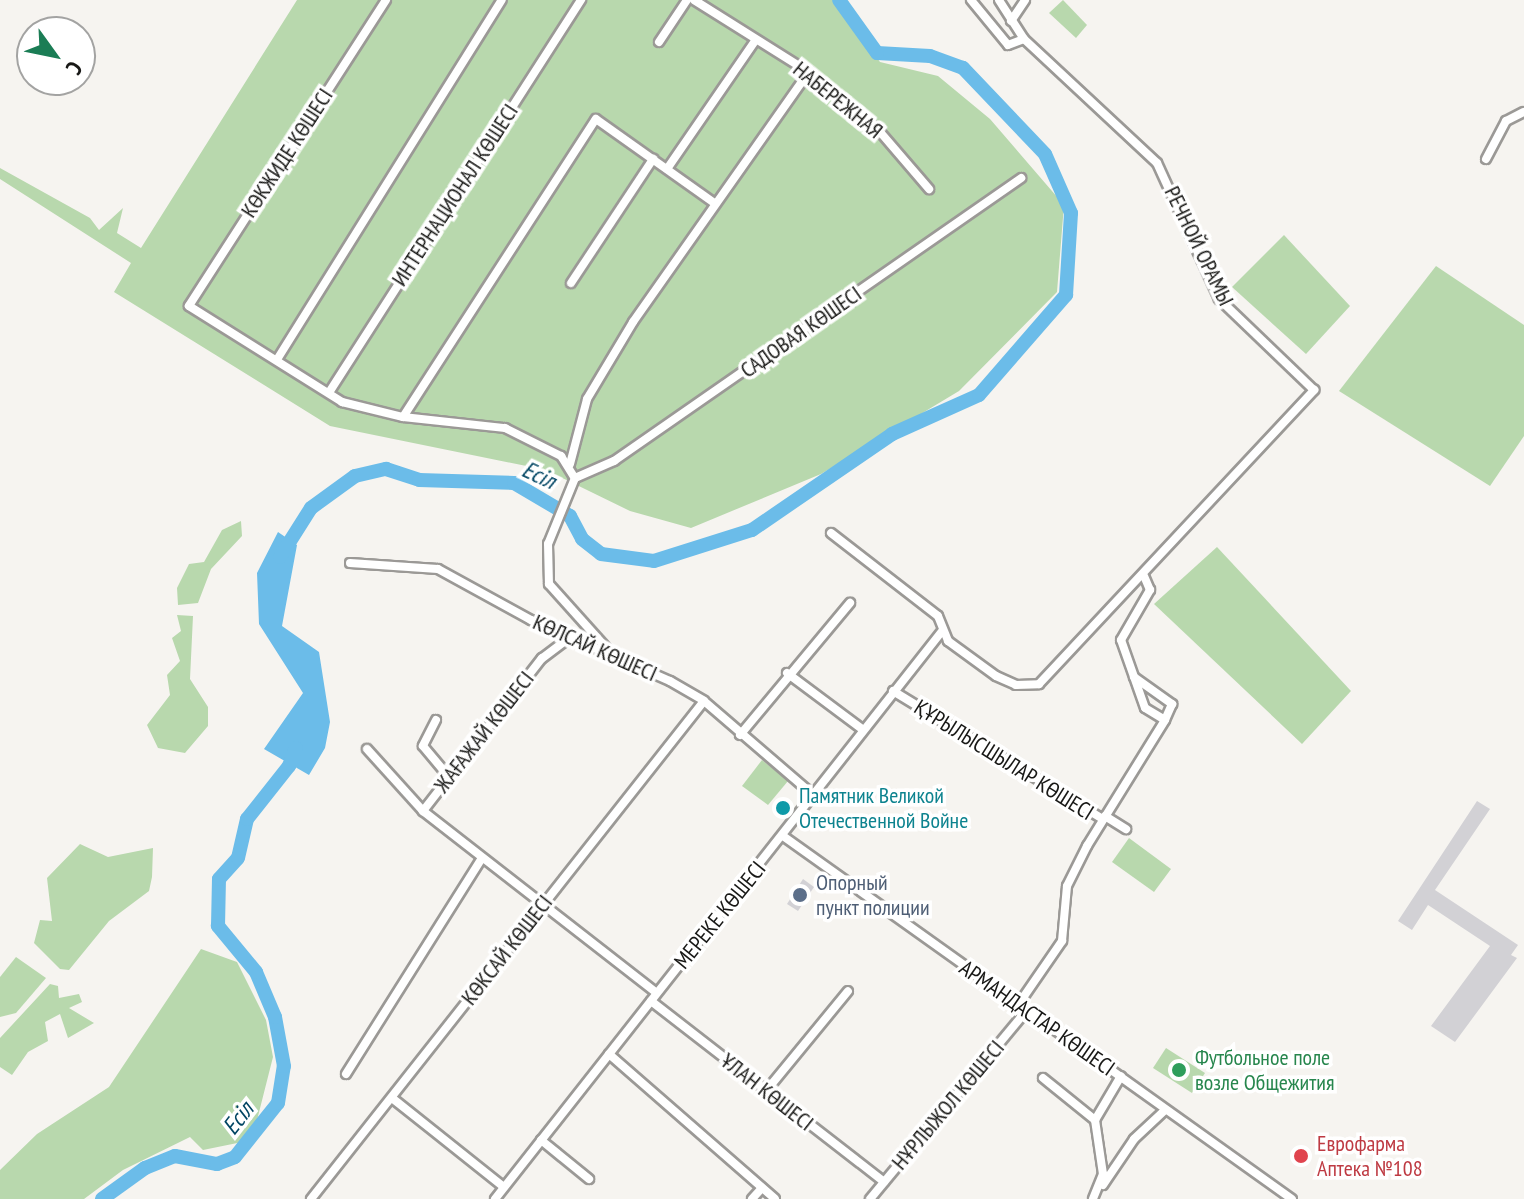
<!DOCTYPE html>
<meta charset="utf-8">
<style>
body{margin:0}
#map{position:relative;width:1524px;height:1199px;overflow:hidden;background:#f6f4f0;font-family:"PT Sans Narrow",sans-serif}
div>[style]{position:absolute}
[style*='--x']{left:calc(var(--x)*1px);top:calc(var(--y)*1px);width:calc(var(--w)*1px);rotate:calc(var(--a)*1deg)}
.green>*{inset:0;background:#b8d8ad}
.water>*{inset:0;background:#6bbce9}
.river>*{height:14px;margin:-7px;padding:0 7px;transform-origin:7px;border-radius:7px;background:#6bbce9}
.building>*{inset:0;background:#d2d1d5}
.roads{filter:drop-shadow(2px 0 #9b9996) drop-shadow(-2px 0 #9b9996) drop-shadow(0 2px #9b9996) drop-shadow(0 -2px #9b9996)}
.minor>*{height:8px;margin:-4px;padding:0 4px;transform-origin:4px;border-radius:4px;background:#fff}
.dots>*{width:22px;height:22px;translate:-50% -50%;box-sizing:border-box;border:4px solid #fff;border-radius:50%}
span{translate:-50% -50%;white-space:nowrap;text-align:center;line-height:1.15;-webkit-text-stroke:7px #fff;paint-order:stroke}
.street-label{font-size:22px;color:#181816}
.culture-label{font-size:22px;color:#0d838f}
.left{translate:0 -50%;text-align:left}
.service-label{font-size:22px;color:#4e5e75}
.leisure-label{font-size:22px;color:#27864d}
.health-label{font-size:22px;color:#be3a42}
.water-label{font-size:24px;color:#004563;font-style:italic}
.north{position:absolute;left:16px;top:16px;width:80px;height:80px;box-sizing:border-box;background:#fff;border:2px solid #a3a3a2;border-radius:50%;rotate:123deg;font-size:22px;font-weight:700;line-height:32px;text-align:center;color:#181816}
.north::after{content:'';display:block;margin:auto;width:28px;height:36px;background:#1b7d55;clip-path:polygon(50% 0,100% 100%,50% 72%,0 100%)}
</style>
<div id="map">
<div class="green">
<div style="clip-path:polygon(297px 0,836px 0,880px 62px,938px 76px,990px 119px,1064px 205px,1057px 292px,959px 391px,821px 474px,691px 528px,630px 511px,546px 470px,330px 426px,114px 292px,131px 263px,0 179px,0 168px,90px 218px,99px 230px,123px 208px,117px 233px,141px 248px)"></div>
<div style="clip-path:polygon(1063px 0,1087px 25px,1076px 38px,1049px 13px)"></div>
<div style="clip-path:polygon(1284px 235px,1350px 306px,1306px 354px,1232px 287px)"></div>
<div style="clip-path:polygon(1436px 266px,1524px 325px,1524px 436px,1490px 486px,1339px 391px)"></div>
<div style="clip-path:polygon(241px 521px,242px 536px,211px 569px,198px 603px,178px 605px,177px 588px,189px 564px,204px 562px,222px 530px)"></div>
<div style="clip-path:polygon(1217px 547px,1351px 691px,1302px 744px,1154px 604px)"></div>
<div style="clip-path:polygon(177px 615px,193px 616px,190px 679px,208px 707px,208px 726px,185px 753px,158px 748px,147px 725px,170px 695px,167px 675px,180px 661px,172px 638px,181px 631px)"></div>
<div style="clip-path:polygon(762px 760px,788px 781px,768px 805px,742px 786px)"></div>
<div style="clip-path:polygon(1129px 838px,1171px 869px,1154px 892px,1112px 862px)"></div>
<div style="clip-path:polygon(80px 844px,108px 857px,153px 848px,152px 877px,149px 891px,109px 921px,69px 970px,60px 969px,34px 943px,40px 920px,52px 921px,47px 878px)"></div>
<div style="clip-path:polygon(201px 949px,237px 962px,266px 1020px,273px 1057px,252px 1140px,203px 1150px,190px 1137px,123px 1170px,84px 1199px,0 1199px,0 1170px,37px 1134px,109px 1087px)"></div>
<div style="clip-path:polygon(16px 957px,46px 978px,16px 1013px,0 1017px,0 977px)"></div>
<div style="clip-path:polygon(50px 984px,58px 986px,59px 998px,79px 994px,82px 1002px,69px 1008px,94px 1023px,68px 1038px,60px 1014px,45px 1022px,48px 1041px,28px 1052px,12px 1075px,0 1067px,0 1038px)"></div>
<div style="clip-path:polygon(1166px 1048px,1205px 1073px,1192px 1093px,1153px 1068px)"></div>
</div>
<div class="water">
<div style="clip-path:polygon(278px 532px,297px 545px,282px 626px,319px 652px,330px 722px,325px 748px,309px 775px,264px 749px,303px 693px,259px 624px,257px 573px)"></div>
</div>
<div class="river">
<div style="--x:280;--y:557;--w:58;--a:-57.7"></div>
<div style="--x:311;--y:508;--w:54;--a:-36"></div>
<div style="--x:355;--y:476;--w:32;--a:-13"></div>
<div style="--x:386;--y:469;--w:35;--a:18"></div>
<div style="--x:419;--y:480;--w:95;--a:1.8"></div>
<div style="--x:514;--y:483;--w:65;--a:30.5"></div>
<div style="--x:570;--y:516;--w:26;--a:62"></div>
<div style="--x:582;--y:539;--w:24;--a:38"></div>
<div style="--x:601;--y:554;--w:53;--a:7.5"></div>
<div style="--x:654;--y:561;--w:103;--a:-17.6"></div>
<div style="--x:752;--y:530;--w:170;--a:-34.4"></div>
<div style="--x:892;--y:434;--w:95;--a:-24.1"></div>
<div style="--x:979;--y:395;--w:133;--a:-49"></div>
<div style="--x:1066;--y:295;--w:82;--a:-86.5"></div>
<div style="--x:1071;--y:213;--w:64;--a:-113.8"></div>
<div style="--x:1045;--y:154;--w:119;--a:-133.6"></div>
<div style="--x:963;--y:68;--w:35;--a:-160"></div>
<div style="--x:930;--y:56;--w:53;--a:-176.8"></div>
<div style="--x:877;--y:53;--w:65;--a:-125.6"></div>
<div style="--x:102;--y:1199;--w:53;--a:-35.8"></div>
<div style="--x:145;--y:1168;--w:32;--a:-22"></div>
<div style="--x:175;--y:1156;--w:43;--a:10.8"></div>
<div style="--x:217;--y:1164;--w:19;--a:-21"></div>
<div style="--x:235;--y:1157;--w:69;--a:-51.5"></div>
<div style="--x:278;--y:1103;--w:37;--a:-81"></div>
<div style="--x:284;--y:1066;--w:50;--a:-100.4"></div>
<div style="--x:275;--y:1017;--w:49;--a:-112.9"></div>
<div style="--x:256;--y:972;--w:60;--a:-129.6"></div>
<div style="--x:218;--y:926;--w:47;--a:-88.8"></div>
<div style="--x:219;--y:879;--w:28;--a:-48"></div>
<div style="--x:238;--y:858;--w:40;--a:-77"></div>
<div style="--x:247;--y:819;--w:68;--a:-51.6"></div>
<div style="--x:289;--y:766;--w:19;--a:-69"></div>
</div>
<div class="building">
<div style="clip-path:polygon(1477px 801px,1490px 809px,1435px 890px,1518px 945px,1511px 955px,1517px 958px,1455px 1042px,1431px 1026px,1490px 946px,1428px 905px,1412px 930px,1398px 921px)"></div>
<div style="clip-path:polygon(803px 879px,814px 887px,798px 911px,787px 904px)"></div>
</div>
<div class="roads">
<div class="minor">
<div style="--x:386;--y:0;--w:364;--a:122.8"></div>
<div style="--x:189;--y:306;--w:181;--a:32.1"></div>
<div style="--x:342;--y:402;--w:63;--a:13.8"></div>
<div style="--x:403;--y:417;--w:103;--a:6.2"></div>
<div style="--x:505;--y:428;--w:63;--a:26.6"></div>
<div style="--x:561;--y:456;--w:26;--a:58"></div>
<div style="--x:575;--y:478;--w:71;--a:112.2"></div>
<div style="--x:548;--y:544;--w:40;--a:88.6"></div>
<div style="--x:549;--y:584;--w:93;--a:48.1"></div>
<div style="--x:694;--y:0;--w:136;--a:32.1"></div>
<div style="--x:809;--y:72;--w:94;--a:40.3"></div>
<div style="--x:881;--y:133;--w:74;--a:49.4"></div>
<div style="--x:971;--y:0;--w:58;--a:50.6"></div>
<div style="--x:1008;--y:45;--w:17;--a:-21"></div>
<div style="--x:1011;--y:21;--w:25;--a:-56"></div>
<div style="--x:659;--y:42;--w:50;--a:-56.3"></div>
<div style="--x:1486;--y:159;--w:43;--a:-62.2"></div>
<div style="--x:1506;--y:121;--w:20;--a:-27"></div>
<div style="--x:667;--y:169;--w:155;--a:-55.5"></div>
<div style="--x:571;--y:283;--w:149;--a:-56.5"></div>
<div style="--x:278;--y:358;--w:422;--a:-58"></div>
<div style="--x:330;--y:391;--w:465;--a:-57.3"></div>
<div style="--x:403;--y:417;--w:355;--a:-57.1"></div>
<div style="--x:596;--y:119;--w:145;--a:35.4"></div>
<div style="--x:570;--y:464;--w:67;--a:-75.3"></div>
<div style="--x:587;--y:399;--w:90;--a:-59.1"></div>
<div style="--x:633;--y:322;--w:306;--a:-54.9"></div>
<div style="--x:575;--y:478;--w:43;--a:-23.6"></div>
<div style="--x:614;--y:461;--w:496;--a:-34.8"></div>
<div style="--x:831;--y:533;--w:135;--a:37.8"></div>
<div style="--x:938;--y:616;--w:27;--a:68"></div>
<div style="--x:948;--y:641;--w:59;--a:36.1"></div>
<div style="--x:996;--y:676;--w:22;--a:24"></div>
<div style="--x:1016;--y:685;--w:23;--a:-2"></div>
<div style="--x:1039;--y:684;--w:403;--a:-46.9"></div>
<div style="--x:1314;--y:390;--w:132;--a:-136.2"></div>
<div style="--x:1219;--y:299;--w:149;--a:-114.5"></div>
<div style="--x:1157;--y:163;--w:182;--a:-137"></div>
<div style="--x:1024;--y:39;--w:46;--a:-122.7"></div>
<div style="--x:350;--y:563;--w:88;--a:3.9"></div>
<div style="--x:438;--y:569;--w:106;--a:28.7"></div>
<div style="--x:531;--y:620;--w:152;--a:23.7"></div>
<div style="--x:670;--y:681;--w:39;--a:30"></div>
<div style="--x:704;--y:701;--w:143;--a:40.7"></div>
<div style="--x:569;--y:638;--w:34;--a:143"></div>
<div style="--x:542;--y:658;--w:194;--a:127.9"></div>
<div style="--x:423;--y:811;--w:296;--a:37.9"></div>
<div style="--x:787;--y:673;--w:94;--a:36.7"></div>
<div style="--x:1134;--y:677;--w:47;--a:35.4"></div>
<div style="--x:1172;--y:704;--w:17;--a:114"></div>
<div style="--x:893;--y:691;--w:244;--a:31.4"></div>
<div style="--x:436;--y:720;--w:29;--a:117"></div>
<div style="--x:423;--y:746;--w:40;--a:50"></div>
<div style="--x:740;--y:735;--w:172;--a:-50.2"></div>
<div style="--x:367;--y:749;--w:84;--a:47.9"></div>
<div style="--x:1105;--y:816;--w:25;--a:32"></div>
<div style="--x:783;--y:836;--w:625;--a:35.5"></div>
<div style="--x:651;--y:1001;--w:295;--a:37.8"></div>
<div style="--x:1018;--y:1005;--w:78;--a:-55.5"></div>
<div style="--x:1062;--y:941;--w:55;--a:-84.8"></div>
<div style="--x:1067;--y:886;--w:45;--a:-63.4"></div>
<div style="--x:1087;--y:846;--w:148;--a:-58.2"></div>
<div style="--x:1165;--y:720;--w:23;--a:-149"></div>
<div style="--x:1145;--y:708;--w:72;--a:-109.4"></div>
<div style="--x:1121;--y:640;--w:58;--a:-59.9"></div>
<div style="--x:1150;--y:590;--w:15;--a:-113"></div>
<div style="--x:609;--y:1054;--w:220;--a:41.1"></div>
<div style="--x:346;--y:1074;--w:255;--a:-57.8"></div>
<div style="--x:1043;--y:1078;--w:67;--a:38.9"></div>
<div style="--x:1095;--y:1120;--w:55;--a:81.6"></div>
<div style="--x:1103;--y:1174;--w:27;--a:112"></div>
<div style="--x:766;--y:1091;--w:129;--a:-50.6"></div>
<div style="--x:392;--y:1098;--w:143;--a:38.5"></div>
<div style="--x:1095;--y:1120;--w:51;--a:-59.4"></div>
<div style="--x:541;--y:1140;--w:62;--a:39.1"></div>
<div style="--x:1103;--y:1185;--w:55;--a:-56"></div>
<div style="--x:1134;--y:1139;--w:42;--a:-43.1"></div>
<div style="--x:311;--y:1199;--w:634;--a:-51.72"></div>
<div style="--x:495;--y:1199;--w:724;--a:-51.79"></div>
<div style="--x:752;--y:1199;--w:15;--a:-48"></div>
<div style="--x:870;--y:1199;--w:244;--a:-50.3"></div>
</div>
</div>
<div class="dots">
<div style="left:783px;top:808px;background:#0f9aa8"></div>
<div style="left:800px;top:895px;background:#5c6f8a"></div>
<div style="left:1179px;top:1070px;background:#2e9e5b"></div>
<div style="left:1301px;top:1156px;background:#e0444e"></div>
</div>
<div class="street-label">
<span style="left:838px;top:100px;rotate:39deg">НАБЕРЕЖНАЯ</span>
<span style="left:287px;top:153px;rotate:-57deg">КӨКЖИДЕ КӨШЕСІ</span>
<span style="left:455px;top:195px;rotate:-57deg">ИНТЕРНАЦИОНАЛ КӨШЕСІ</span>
<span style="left:1199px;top:246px;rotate:64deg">РЕЧНОЙ ОРАМЫ</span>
<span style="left:801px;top:332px;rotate:-35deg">САДОВАЯ КӨШЕСІ</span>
<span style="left:595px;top:648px;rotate:24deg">КӨЛСАЙ КӨШЕСІ</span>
<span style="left:484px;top:732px;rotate:-52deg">ЖАҒАЖАЙ КӨШЕСІ</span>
<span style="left:1004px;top:760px;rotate:32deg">ҚҰРЫЛЫСШЫЛАР КӨШЕСІ</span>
<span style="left:720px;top:915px;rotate:-51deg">МЕРЕКЕ КӨШЕСІ</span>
<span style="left:507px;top:950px;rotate:-52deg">КӨКСАЙ КӨШЕСІ</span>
<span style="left:1037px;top:1018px;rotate:35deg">АРМАНДАСТАР КӨШЕСІ</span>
<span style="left:767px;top:1092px;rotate:38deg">ҰЛАН КӨШЕСІ</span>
<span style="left:948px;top:1105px;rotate:-50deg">НҰРЛЫЖОЛ КӨШЕСІ</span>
</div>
<div class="culture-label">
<span class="left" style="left:799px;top:808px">Памятник Великой<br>Отечественной Войне</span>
</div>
<div class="service-label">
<span class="left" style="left:816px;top:895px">Опорный<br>пункт полиции</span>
</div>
<div class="leisure-label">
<span class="left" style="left:1195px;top:1070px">Футбольное поле<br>возле Общежития</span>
</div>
<div class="health-label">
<span class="left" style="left:1317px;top:1156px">Еврофарма<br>Аптека №108</span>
</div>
<div class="water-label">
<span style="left:539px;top:475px;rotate:25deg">Есіл</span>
<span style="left:238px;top:1118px;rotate:-52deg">Есіл</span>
</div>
<div class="north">С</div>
</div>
